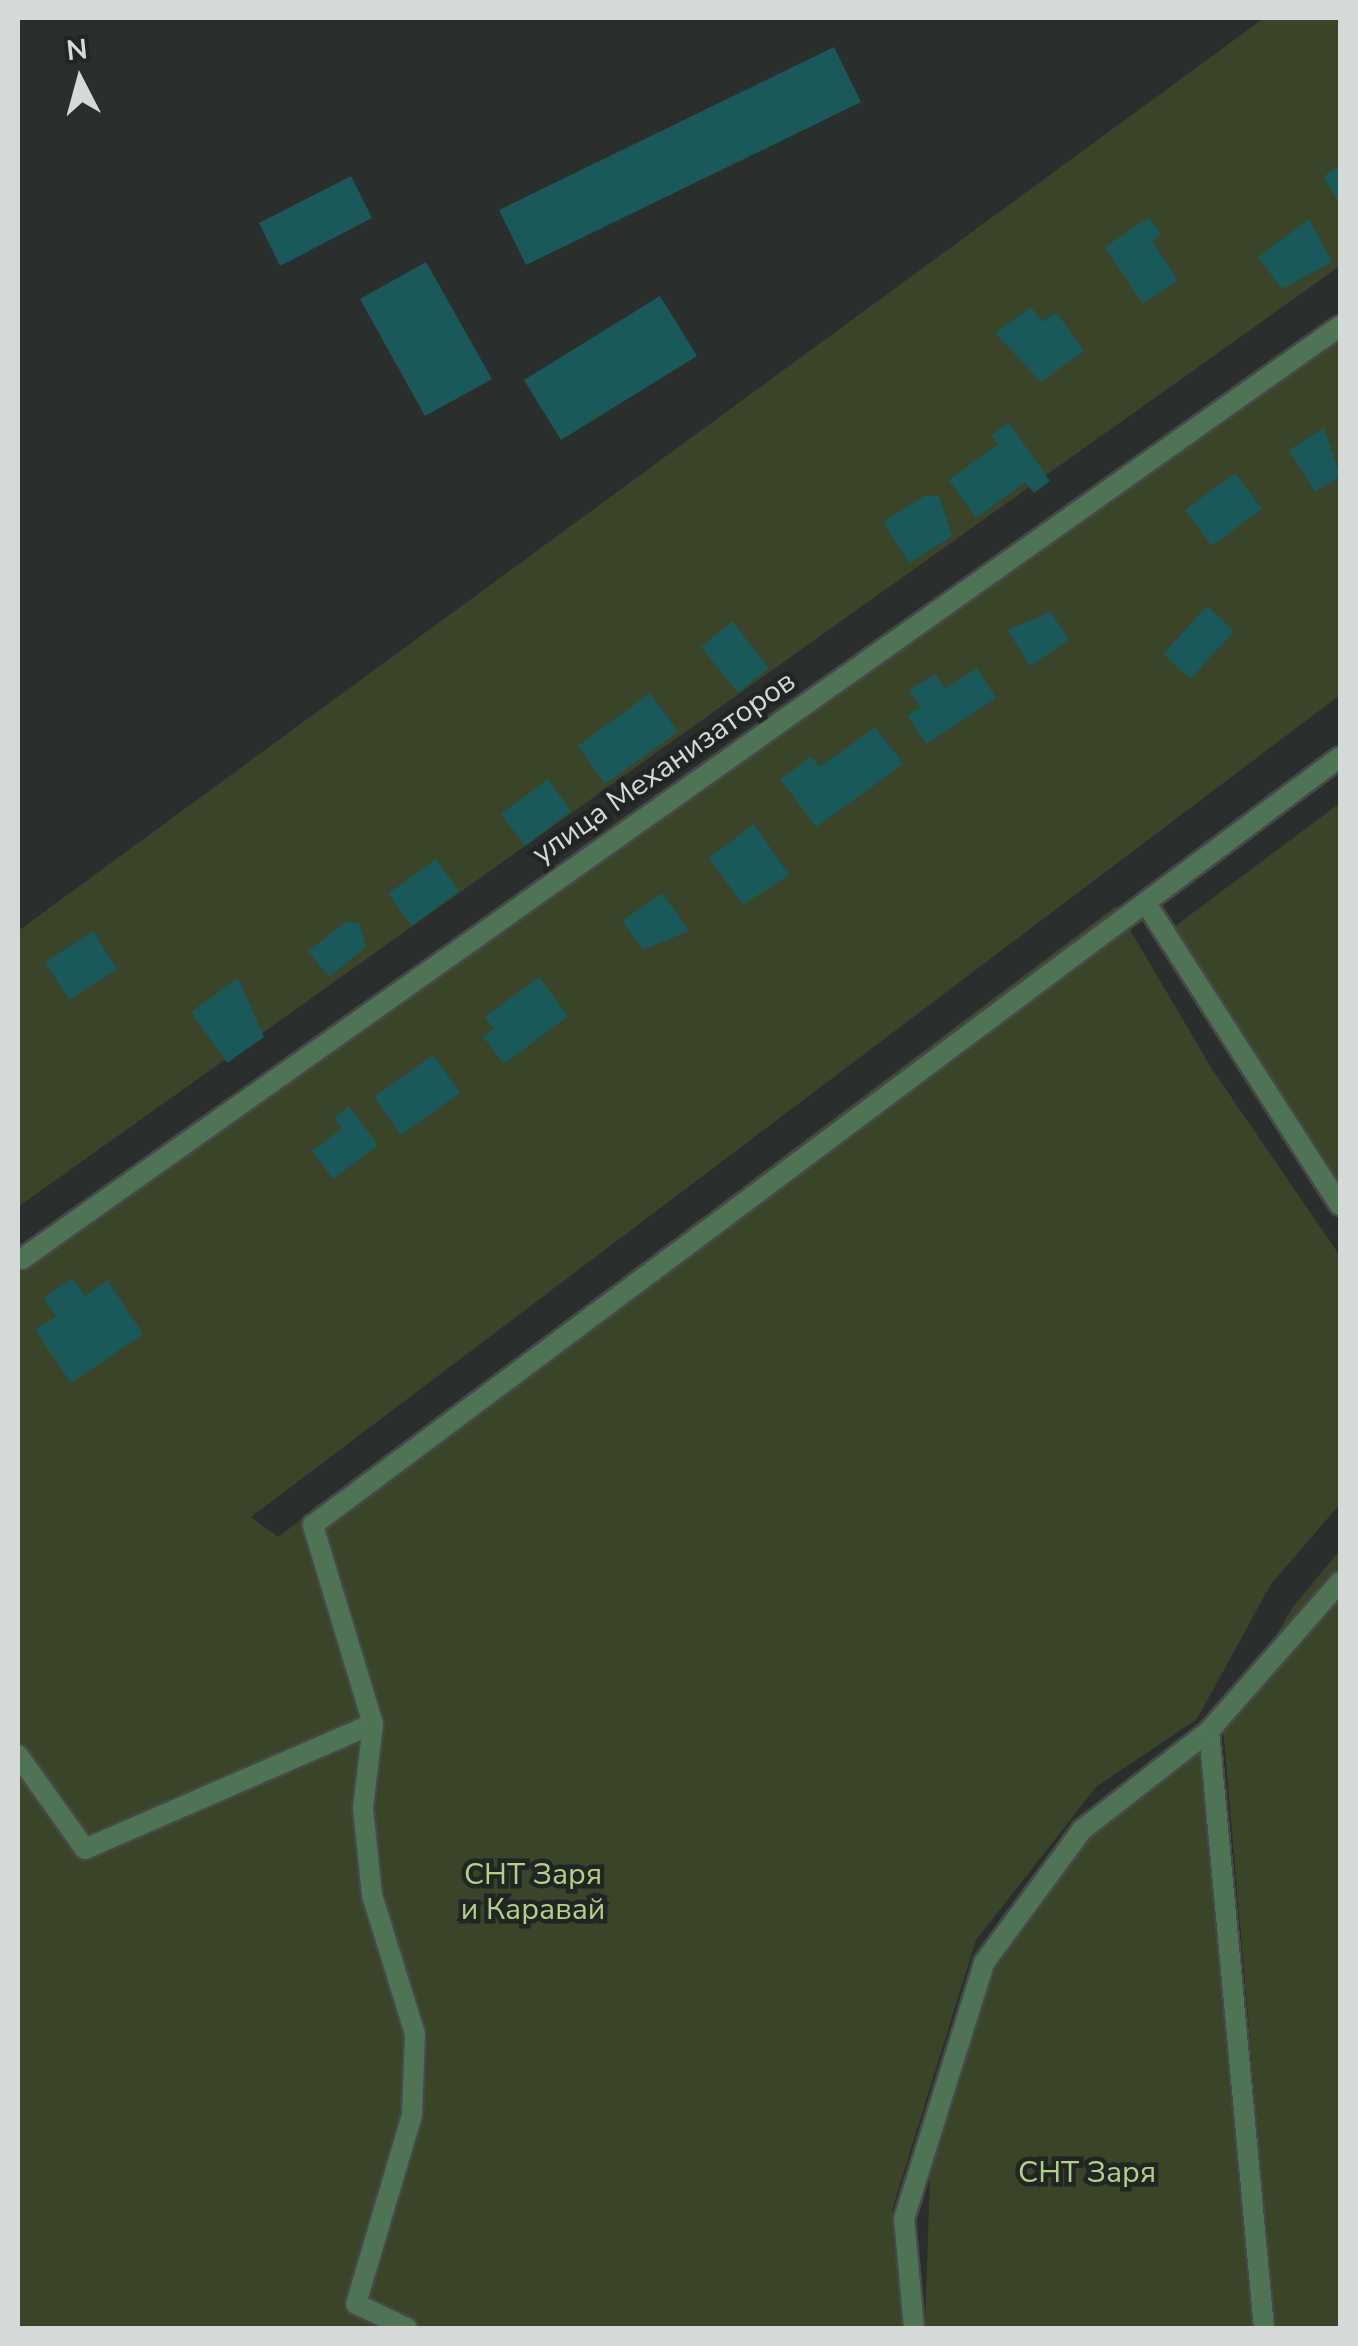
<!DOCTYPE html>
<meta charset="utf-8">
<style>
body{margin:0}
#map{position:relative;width:1358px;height:2346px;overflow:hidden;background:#2a2f2d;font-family:"Nunito Sans",sans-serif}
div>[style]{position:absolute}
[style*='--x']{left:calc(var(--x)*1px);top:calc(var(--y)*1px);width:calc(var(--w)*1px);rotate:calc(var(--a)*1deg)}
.green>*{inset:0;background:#394429}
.building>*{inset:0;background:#195959}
.roads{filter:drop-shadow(2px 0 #454a48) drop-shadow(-2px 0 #454a48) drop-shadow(0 2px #454a48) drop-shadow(0 -2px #454a48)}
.lane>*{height:20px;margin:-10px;padding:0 10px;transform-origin:10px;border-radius:10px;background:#4f7355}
.street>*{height:20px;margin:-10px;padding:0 10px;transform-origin:10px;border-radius:10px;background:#4f7355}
span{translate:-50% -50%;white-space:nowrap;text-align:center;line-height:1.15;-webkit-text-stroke:9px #212524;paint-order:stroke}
.street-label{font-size:30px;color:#d5d9d7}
.park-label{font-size:30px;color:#b1d183}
.frame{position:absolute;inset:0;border:20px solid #d5d9d7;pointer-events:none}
.north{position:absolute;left:30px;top:30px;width:100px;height:100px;-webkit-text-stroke:8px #212524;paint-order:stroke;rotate:354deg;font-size:28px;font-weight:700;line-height:40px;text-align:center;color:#d5d9d7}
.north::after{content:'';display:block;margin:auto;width:35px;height:45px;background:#d5d9d7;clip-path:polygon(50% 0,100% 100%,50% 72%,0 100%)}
</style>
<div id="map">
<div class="green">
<div style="clip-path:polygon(1264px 18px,1340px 18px,1340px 266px,18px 1207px,18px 931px)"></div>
<div style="clip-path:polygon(1340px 321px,1340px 695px,251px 1517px,278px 1537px,1116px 906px,1212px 1069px,1340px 1256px,1340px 1504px,1271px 1584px,1197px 1719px,1096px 1787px,976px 1940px,892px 2210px,902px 2328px,18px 2328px,18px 1270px)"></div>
<div style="clip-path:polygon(1340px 803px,1340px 1186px,1174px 927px)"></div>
<div style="clip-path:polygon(1340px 1550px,1340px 2328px,1275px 2328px,1223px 1728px,1292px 1608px)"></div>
<div style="clip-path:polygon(1201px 1749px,1254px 2328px,925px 2328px,931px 2147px,998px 1958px,1107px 1814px)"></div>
</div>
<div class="building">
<div style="clip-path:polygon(834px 47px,861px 102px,526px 265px,499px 210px)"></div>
<div style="clip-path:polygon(1340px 165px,1340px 203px,1323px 177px)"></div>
<div style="clip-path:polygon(351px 176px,372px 218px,280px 266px,259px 223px)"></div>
<div style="clip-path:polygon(1149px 217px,1161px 234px,1152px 241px,1178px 280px,1143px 304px,1105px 247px)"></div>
<div style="clip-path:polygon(1309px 219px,1332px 262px,1282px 289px,1258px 257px)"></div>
<div style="clip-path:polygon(426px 262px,492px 379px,425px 416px,360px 299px)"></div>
<div style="clip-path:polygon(660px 296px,697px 356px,561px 440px,524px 380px)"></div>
<div style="clip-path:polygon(1031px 307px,1042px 322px,1056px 312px,1084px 351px,1041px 382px,995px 333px)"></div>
<div style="clip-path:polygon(1009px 423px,1050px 481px,1034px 493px,1025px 482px,976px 518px,949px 480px,998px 444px,991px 435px)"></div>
<div style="clip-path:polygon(1324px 428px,1340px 476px,1315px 492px,1289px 450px)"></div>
<div style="clip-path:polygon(1235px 473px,1262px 509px,1212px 546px,1185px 510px)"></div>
<div style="clip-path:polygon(924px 496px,939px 496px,952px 536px,909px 563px,883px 522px)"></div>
<div style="clip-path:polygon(1207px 606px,1234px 631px,1190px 679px,1163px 654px)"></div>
<div style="clip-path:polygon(1051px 612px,1069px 640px,1030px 666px,1007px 630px)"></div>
<div style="clip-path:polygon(732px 621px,769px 668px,738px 693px,701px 647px)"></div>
<div style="clip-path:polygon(977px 668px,996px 698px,926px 744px,907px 716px,920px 707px,909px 690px,935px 674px,945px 689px)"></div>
<div style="clip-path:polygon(650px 693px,678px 732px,605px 784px,578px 746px)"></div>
<div style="clip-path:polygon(875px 727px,903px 764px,816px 827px,780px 779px,811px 757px,820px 767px)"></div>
<div style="clip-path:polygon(548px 779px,571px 811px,525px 846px,501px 814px)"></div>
<div style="clip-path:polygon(754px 824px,789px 875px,743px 905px,709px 858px)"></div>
<div style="clip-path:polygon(436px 859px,459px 891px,412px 926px,388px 894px)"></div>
<div style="clip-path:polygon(662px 893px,689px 931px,643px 950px,622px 921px)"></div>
<div style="clip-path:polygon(346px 922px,359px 923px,366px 947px,329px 977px,308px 951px)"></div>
<div style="clip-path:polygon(93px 931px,117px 969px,69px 1000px,45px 962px)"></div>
<div style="clip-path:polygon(539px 977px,568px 1016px,504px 1064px,483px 1037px,494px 1029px,485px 1017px)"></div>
<div style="clip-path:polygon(238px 978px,264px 1037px,227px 1063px,191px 1012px)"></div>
<div style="clip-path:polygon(433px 1055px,460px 1093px,401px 1135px,374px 1097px)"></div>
<div style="clip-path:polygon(349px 1106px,378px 1145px,333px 1179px,312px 1151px,342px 1128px,334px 1118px)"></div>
<div style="clip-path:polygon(72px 1278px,85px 1296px,107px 1280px,143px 1334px,71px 1383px,35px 1330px,56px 1316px,43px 1298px)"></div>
</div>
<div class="roads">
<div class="lane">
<div style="--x:1149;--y:908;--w:353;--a:57.3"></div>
<div style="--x:1209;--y:1731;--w:600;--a:84.74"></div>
<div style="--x:18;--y:1755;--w:115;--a:54.5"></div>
<div style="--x:85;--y:1849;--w:314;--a:-23.5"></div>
<div style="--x:407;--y:2328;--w:56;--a:-154.8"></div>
<div style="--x:356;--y:2304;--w:197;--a:-73.5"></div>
<div style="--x:412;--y:2115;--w:81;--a:-87.9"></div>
<div style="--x:415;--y:2034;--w:145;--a:-107.2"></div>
<div style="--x:372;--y:1895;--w:87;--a:-95.9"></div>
<div style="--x:363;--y:1808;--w:85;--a:-83.2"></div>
<div style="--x:373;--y:1724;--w:208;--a:-106.8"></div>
<div style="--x:313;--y:1525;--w:1282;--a:-36.79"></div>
<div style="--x:914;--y:2328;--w:109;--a:-95.2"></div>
<div style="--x:904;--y:2219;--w:268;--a:-72.6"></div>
<div style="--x:984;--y:1963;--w:165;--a:-53.6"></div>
<div style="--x:1082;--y:1830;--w:161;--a:-37.9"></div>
<div style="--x:1209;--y:1731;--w:198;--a:-48.7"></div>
</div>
<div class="street">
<div style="--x:22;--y:1259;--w:1615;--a:-35.29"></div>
</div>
</div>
<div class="street-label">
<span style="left:664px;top:768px;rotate:-35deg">улица Механизаторов</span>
</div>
<div class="park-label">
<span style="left:533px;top:1892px">СНТ Заря<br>и Каравай</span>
<span style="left:1087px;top:2173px">СНТ Заря</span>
</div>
<div class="frame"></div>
<div class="north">N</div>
</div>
